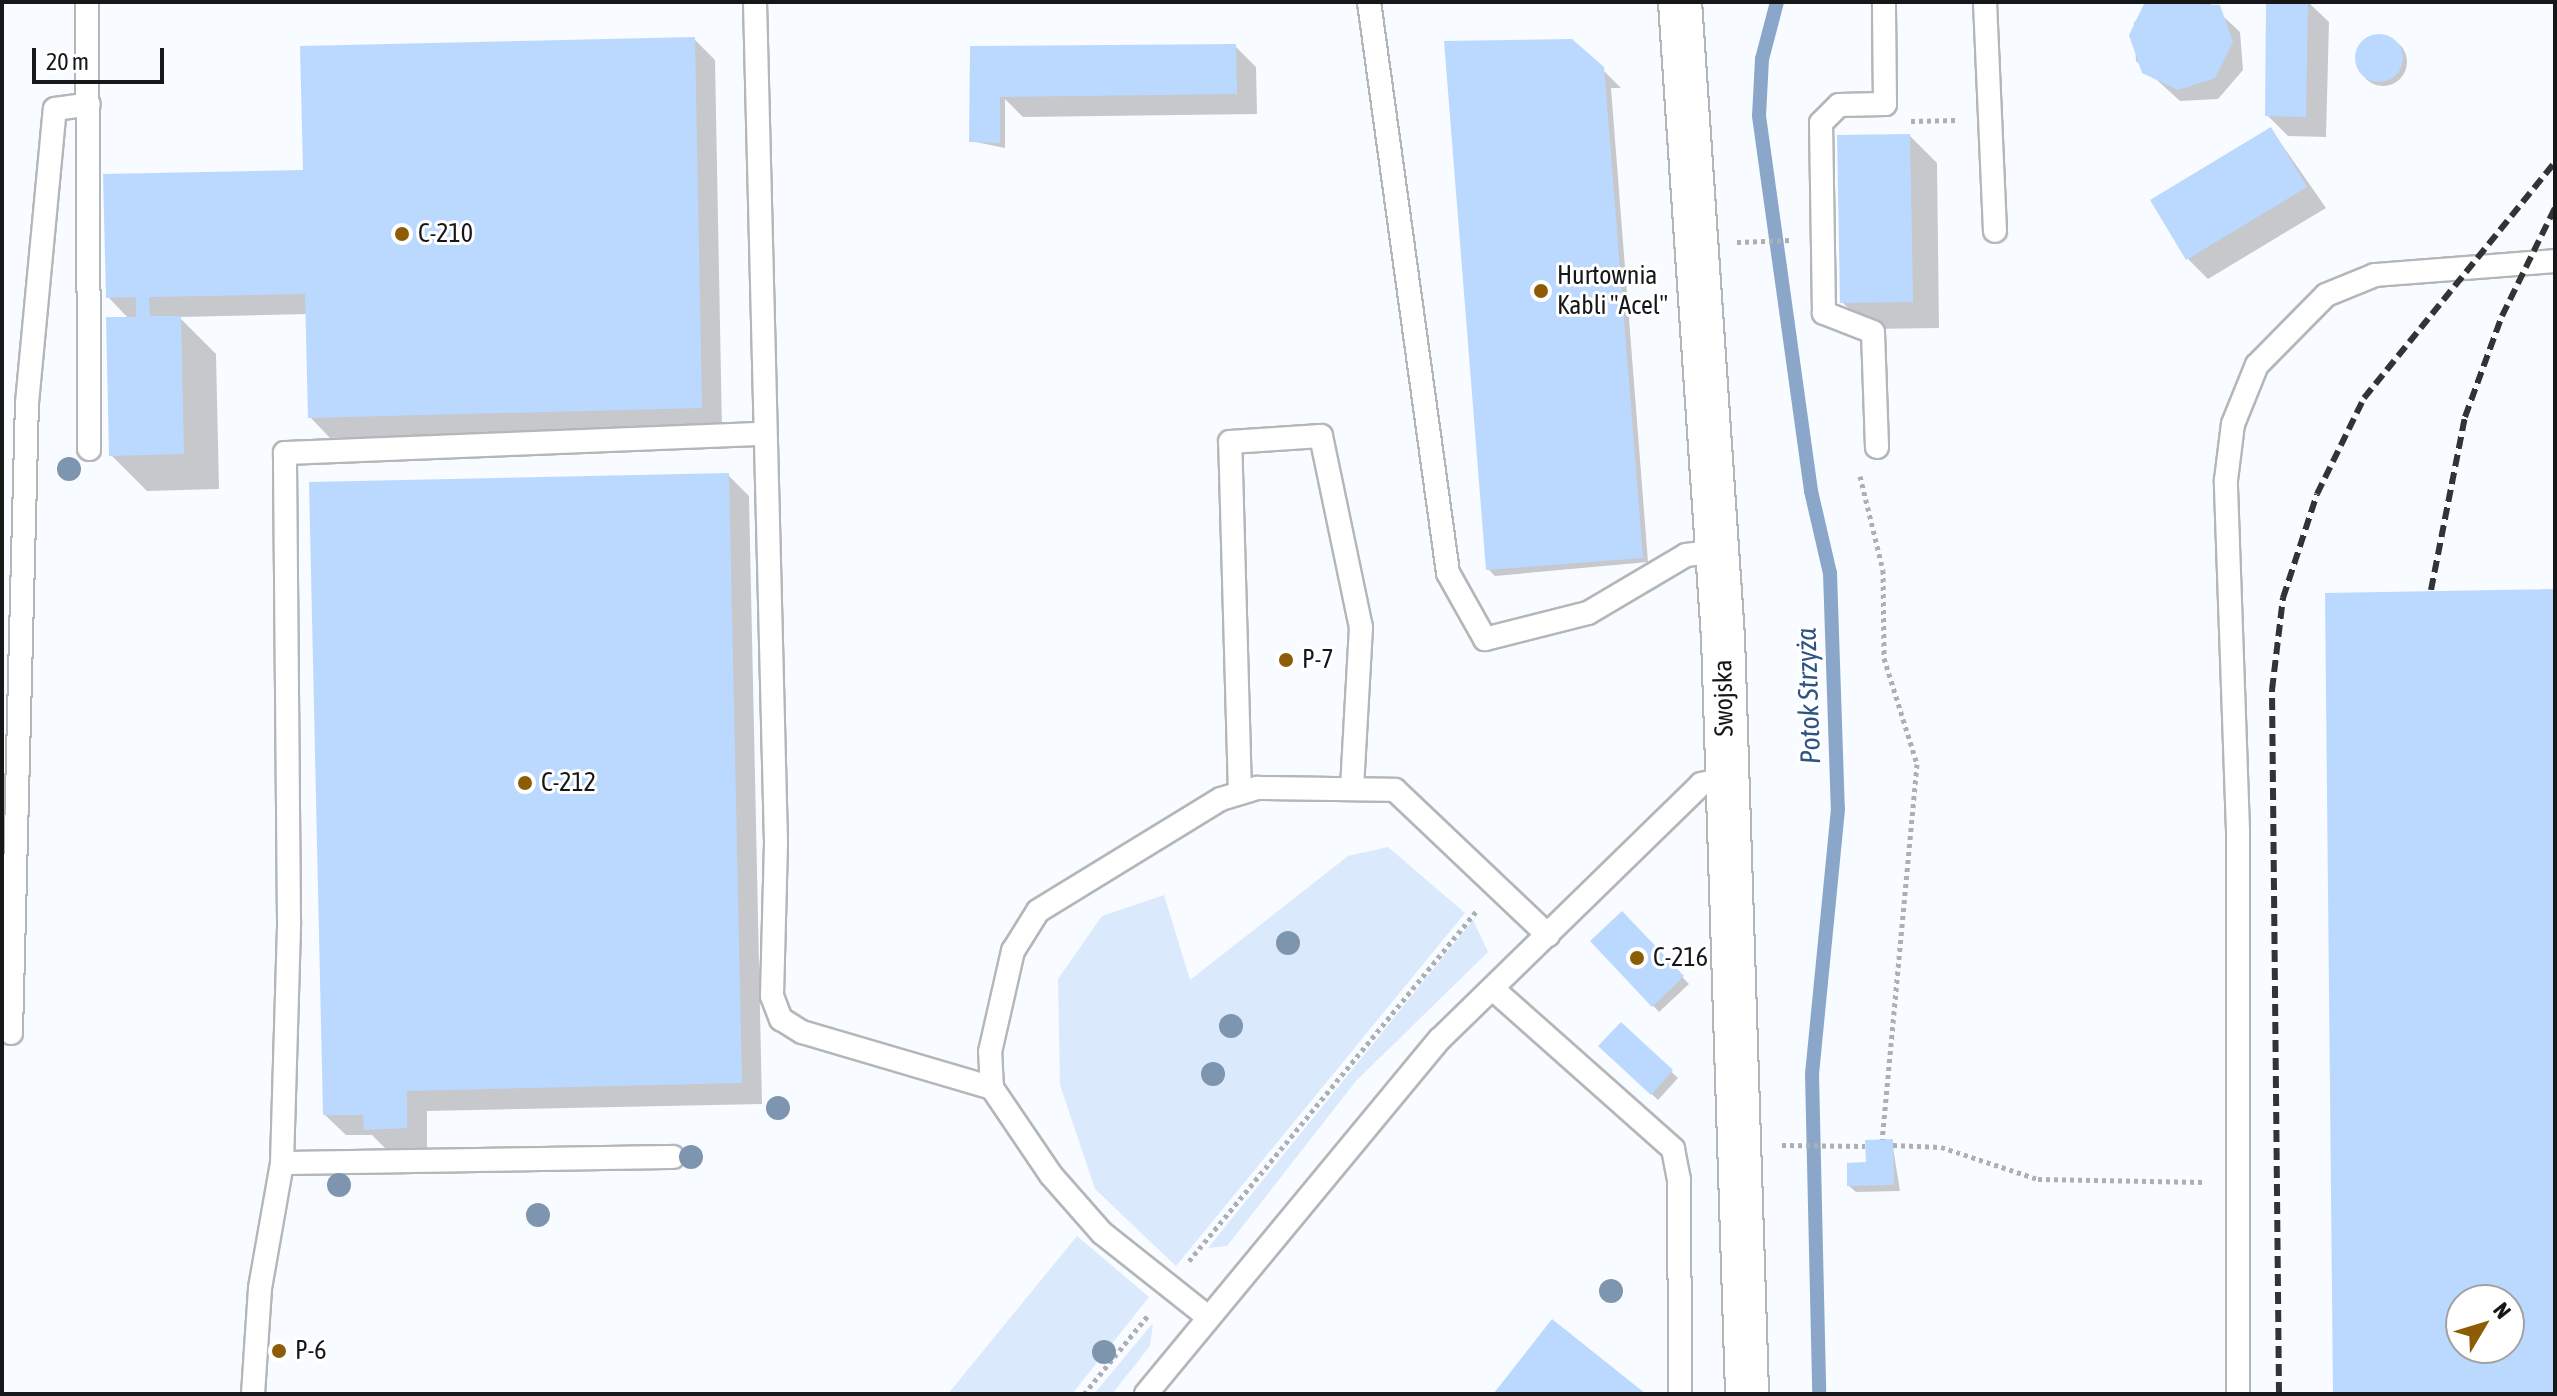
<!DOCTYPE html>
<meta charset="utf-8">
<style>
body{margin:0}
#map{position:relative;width:2557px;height:1396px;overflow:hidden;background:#f8fbff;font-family:"Asap Condensed",sans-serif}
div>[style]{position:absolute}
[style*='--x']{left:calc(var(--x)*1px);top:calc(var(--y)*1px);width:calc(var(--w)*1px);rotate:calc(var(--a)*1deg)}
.green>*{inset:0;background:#dae9fc}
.shadow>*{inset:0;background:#0003}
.round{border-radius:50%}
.stream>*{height:14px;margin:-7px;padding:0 7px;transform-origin:7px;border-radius:7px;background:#8aa7ca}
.building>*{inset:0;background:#bbd9fe}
.path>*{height:5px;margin-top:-2.5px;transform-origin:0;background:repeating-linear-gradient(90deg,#adb0b3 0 4px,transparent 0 8px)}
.roads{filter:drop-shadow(2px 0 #b4b7ba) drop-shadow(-2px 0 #b4b7ba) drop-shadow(0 2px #b4b7ba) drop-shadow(0 -2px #b4b7ba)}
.lane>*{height:22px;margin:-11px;padding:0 11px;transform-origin:11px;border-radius:11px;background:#fff}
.street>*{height:42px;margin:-21px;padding:0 21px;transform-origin:21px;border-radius:21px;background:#fff}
.rail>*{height:6px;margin-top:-3px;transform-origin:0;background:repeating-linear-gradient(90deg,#323335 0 12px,transparent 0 18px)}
.trees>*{width:24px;height:24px;margin:-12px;border-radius:50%;background:#7d95af}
.dots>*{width:22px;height:22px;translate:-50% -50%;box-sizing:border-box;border:4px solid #fff;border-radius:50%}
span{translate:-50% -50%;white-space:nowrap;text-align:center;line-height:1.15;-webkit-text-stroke:6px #fff;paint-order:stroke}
.poi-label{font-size:26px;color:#161718}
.left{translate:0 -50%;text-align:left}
.street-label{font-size:26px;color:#161718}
.water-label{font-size:28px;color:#2d5584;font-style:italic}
.frame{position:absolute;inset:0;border:4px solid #161718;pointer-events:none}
.north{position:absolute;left:2445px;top:1284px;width:80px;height:80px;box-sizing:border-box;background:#fff;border:2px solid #a2a2a3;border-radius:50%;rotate:52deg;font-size:22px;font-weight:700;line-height:32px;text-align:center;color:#161718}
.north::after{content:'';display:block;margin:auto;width:28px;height:36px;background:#8c5d04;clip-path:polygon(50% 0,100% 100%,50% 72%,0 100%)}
.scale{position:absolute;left:32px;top:48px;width:132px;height:36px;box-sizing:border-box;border:4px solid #161718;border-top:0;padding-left:10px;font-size:24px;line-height:28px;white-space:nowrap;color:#161718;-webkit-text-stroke:6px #fff;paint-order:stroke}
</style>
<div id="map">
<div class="green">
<div style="clip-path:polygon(1388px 847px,1465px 913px,1176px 1266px,1095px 1189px,1060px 1085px,1058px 979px,1102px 916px,1164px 895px,1190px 980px,1348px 856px)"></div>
<div style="clip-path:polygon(1473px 920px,1488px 952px,1356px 1081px,1227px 1246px,1208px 1248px)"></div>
<div style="clip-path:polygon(1077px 1236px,1149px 1297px,1072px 1394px,948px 1394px)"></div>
<div style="clip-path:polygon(1153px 1323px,1150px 1346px,1112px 1394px,1094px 1394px)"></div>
</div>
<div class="shadow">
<div style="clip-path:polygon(2152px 2px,2208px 2px,2240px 32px,2243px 70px,2218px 99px,2180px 101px,2136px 61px,2134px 23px)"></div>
<div style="clip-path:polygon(2268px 2px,2308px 2px,2329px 22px,2326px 137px,2288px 136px,2267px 115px)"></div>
<div class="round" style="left:2359px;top:38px;width:48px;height:48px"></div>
<div style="clip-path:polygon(694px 39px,715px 60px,722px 429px,330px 438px,310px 417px,308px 314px,179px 317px,216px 354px,219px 489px,147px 491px,111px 455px,129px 319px,108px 297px,305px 172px)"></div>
<div style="clip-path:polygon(1235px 46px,1256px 67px,1257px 114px,1023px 117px,1005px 99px,1005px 148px,971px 141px,972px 48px)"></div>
<div style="clip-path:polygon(1602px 69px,1621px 88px,1611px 88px,1648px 562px,1495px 576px,1488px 569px)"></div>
<div style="clip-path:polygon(2271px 129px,2326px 208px,2208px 279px,2188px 259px)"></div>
<div style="clip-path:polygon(1910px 136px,1937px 163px,1939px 328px,1869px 329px,1842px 302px)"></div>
<div style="clip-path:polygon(728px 475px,749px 496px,762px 1104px,427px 1111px,427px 1148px,387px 1150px,372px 1135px,346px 1135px,325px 1115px)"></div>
<div style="clip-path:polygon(1622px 914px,1689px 984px,1659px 1012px,1592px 941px)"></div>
<div style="clip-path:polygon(1621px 1025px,1678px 1078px,1658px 1100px,1601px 1046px)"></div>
<div style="clip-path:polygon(1892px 1141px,1900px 1191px,1856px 1192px,1849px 1186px)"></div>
<div style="clip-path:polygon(1552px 1322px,1643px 1394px,1499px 1394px)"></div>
</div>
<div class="stream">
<div style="--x:1777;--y:2;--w:59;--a:104.7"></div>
<div style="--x:1762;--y:59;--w:57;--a:93"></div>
<div style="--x:1759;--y:116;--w:379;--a:82.1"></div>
<div style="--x:1811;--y:491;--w:84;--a:77"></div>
<div style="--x:1830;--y:573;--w:236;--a:88.1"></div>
<div style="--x:1838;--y:809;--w:266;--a:95.6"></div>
<div style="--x:1812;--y:1074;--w:320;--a:88.7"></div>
</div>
<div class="building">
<div style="clip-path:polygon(2145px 2px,2220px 5px,2233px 42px,2215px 78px,2178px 90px,2142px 73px,2129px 35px)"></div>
<div style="clip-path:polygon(2266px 2px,2308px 2px,2306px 117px,2265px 116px)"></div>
<div class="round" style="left:2355px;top:34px;width:48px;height:48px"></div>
<div style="clip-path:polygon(695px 37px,702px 408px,308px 418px,305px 294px,149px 297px,150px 316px,181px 316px,184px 454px,109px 456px,106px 317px,136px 317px,136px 297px,106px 298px,103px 174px,303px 170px,300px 46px)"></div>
<div style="clip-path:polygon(1572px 39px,1604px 67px,1643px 558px,1486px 570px,1444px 41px)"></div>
<div style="clip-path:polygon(1236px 44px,1237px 94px,1000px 97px,1000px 143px,969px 142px,970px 46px)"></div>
<div style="clip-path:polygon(2271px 127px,2307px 187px,2186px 260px,2150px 200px)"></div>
<div style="clip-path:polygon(1910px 134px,1913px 302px,1840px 303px,1837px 135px)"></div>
<div style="clip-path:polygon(729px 473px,742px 1083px,407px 1091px,407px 1128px,364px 1130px,363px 1115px,323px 1115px,309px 482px)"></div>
<div style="clip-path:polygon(evenodd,2555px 589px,2555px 1394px,2333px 1394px,2325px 593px,2555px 589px,2461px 1300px,2509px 1300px,2509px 1348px,2461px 1348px,2461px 1300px)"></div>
<div style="clip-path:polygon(1622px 911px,1684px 976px,1652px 1007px,1590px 941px)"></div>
<div style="clip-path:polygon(1621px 1022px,1673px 1070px,1651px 1095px,1598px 1046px)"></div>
<div style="clip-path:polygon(1893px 1139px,1894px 1185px,1847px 1186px,1847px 1163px,1866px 1162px,1865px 1140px)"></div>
<div style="clip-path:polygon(1552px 1319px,1646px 1394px,1494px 1393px)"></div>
</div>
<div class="path">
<div style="--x:1911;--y:121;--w:46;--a:-1.2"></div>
<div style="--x:1737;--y:242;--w:54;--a:-2.1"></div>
<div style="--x:1860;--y:476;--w:97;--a:76.3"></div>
<div style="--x:1883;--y:570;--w:88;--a:89.3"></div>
<div style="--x:1884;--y:658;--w:111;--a:72.7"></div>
<div style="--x:1917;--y:764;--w:377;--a:95.3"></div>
<div style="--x:1782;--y:1145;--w:83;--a:0.7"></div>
<div style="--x:1893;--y:1145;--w:48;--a:2.4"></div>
<div style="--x:1941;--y:1147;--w:102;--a:18.3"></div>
<div style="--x:2038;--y:1179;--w:167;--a:1"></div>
<div style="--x:1189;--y:1261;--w:454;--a:-50.6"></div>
<div style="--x:1084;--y:1394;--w:103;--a:-50.9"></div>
</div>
<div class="roads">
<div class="lane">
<div style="--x:87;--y:2;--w:447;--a:89.7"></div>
<div style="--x:755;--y:2;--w:841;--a:88.57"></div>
<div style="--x:776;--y:843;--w:153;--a:91.5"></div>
<div style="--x:772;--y:996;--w:25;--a:69"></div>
<div style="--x:781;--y:1019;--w:25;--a:32"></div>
<div style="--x:802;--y:1032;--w:198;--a:16.4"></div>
<div style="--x:1369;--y:2;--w:576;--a:82.12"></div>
<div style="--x:1448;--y:573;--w:76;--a:60.7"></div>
<div style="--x:1485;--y:639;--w:106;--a:-14.2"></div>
<div style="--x:1588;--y:613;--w:114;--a:-30.6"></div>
<div style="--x:1686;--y:555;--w:32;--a:-7"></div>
<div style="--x:1985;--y:2;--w:229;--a:87.5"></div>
<div style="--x:1877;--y:447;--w:115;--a:-92"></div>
<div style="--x:1873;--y:332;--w:53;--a:-158.8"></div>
<div style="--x:1824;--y:313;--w:190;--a:-90.9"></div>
<div style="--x:1821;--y:123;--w:25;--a:-45"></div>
<div style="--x:1839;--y:105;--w:46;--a:-1.2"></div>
<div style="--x:1885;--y:104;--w:102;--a:-90.6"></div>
<div style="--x:1240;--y:793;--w:351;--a:-91.6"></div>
<div style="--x:1230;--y:442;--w:91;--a:-3.8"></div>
<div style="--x:1321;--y:436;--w:195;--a:78.2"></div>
<div style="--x:1361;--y:627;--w:162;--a:93.2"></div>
<div style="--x:1493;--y:989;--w:241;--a:41.6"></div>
<div style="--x:1673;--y:1149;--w:32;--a:79"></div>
<div style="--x:1679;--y:1180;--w:214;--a:89.7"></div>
<div style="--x:11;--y:1033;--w:630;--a:-88.55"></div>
<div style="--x:27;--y:403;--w:295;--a:-84.6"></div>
<div style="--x:55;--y:109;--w:34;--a:-8"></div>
<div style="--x:673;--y:1157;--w:391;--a:179.1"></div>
<div style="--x:282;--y:1163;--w:242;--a:-88.3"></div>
<div style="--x:289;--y:921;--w:468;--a:-90.5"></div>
<div style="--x:285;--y:453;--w:480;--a:-2.3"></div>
<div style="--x:1208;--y:1317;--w:135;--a:-141.6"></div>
<div style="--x:1102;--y:1233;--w:77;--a:-131.3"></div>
<div style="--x:1051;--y:1175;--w:105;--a:-124.1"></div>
<div style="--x:992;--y:1088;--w:36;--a:-93"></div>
<div style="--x:990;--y:1052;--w:104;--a:-77.2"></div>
<div style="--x:1013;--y:951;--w:47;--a:-58"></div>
<div style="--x:1038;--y:911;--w:215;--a:-31.5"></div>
<div style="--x:1221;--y:799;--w:38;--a:-17"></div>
<div style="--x:1257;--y:788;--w:138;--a:0.8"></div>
<div style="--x:1395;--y:790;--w:211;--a:43.5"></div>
<div style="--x:253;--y:1394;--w:106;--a:-86.2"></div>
<div style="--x:260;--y:1288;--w:127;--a:-80"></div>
<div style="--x:1146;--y:1394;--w:461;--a:-50.4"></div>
<div style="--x:1440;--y:1039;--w:365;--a:-44.3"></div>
<div style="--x:1701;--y:784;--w:25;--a:-12"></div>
<div style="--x:2238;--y:1394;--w:563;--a:-90"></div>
<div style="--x:2238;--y:831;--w:351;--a:-92"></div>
<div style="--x:2226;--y:480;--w:56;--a:-82.9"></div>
<div style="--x:2233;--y:424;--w:64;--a:-67.9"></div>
<div style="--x:2257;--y:365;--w:98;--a:-45.4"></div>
<div style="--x:2326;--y:295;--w:53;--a:-22.2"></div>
<div style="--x:2375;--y:275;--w:181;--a:-4.4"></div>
</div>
<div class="street">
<div style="--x:1680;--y:2;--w:636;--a:86.13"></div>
<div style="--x:1723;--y:637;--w:757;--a:88.18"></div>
</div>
</div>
<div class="rail">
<div style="--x:2431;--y:590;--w:176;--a:-78.9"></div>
<div style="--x:2465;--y:417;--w:108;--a:-69.9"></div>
<div style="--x:2502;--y:316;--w:120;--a:-63.9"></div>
<div style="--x:2279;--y:1394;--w:704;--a:-90.57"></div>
<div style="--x:2272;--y:690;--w:93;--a:-83.2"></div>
<div style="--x:2283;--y:598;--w:109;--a:-71.9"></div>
<div style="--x:2317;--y:494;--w:107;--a:-63.9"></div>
<div style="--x:2364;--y:398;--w:304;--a:-51"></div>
</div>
<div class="trees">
<div style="left:69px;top:469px"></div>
<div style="left:1288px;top:943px"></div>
<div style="left:1231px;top:1026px"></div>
<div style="left:1213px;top:1074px"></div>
<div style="left:778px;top:1108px"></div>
<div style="left:691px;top:1157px"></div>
<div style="left:339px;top:1185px"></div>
<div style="left:538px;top:1215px"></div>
<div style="left:1611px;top:1291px"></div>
<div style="left:1104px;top:1352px"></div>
</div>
<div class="dots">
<div style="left:402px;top:234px;background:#8c5d04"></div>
<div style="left:1541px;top:291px;background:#8c5d04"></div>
<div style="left:1286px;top:660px;background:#8c5d04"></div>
<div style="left:525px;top:783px;background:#8c5d04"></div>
<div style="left:1637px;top:958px;background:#8c5d04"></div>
<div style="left:279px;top:1351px;background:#8c5d04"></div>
</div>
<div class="poi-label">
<span class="left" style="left:418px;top:234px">C-210</span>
<span class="left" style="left:1557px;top:291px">Hurtownia<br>Kabli "Acel"</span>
<span class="left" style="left:1302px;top:660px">P-7</span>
<span class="left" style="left:541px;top:783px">C-212</span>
<span class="left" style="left:1653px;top:958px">C-216</span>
<span class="left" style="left:295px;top:1351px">P-6</span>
</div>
<div class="street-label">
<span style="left:1724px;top:698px;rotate:-91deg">Swojska</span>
</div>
<div class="water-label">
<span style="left:1808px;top:696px;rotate:-92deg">Potok Strzyża</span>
</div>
<div class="frame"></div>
<div class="north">N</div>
<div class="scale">20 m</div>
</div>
